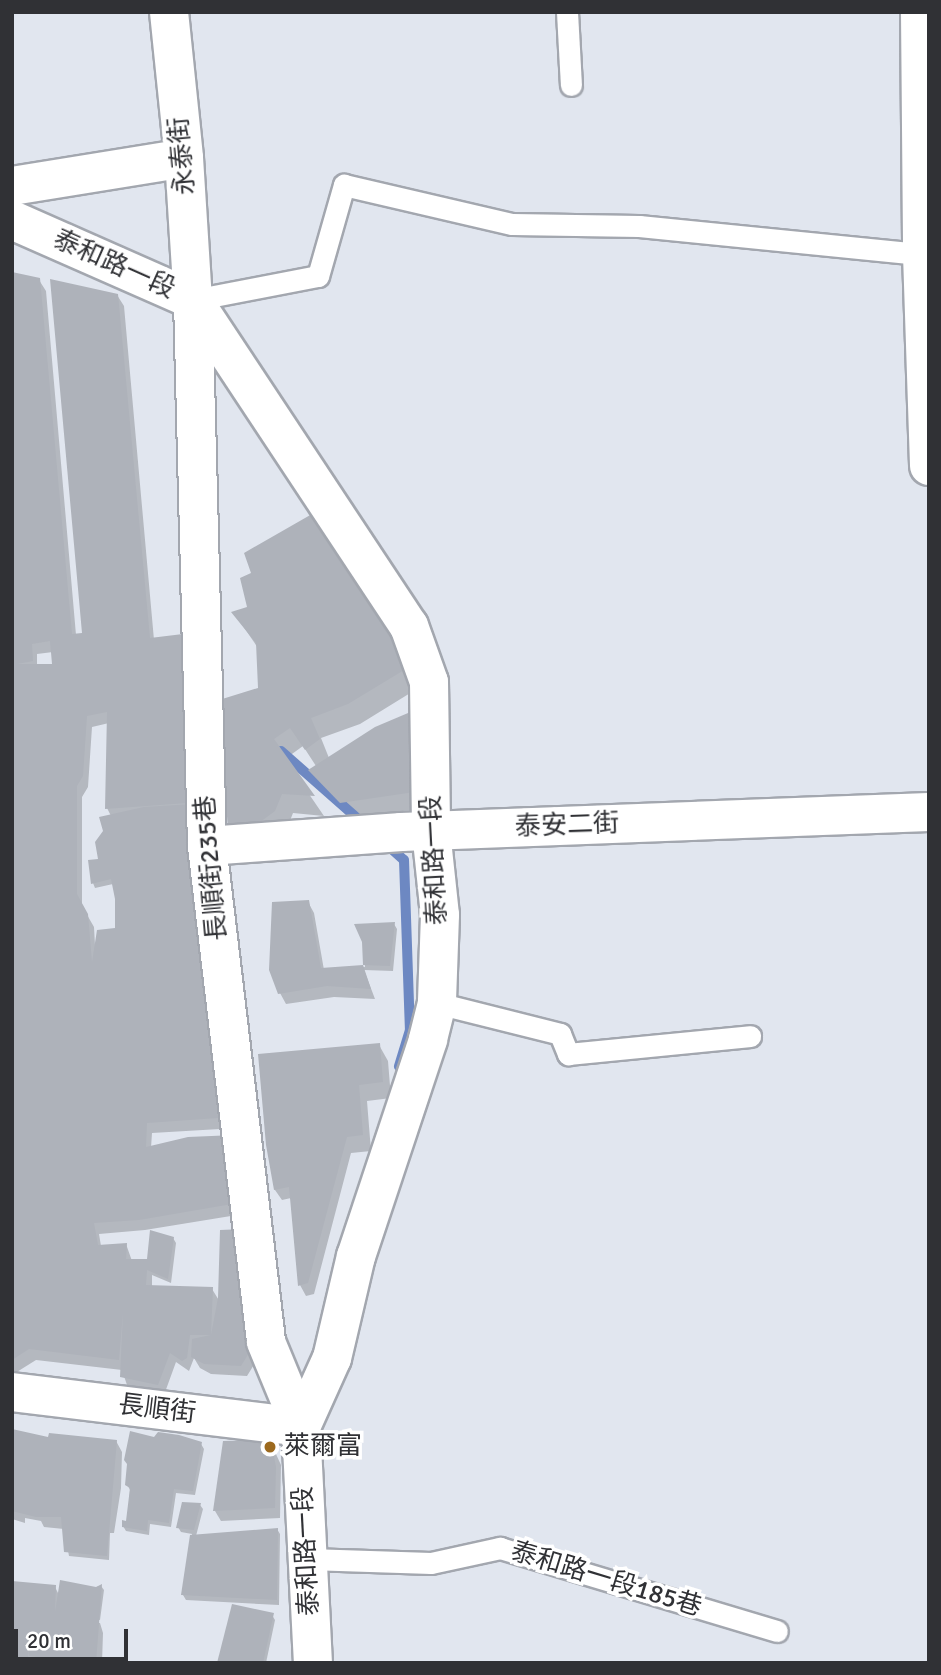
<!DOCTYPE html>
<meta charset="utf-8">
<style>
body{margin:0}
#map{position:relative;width:941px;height:1675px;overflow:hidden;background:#e1e6ef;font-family:Signika,"Noto Sans TC",sans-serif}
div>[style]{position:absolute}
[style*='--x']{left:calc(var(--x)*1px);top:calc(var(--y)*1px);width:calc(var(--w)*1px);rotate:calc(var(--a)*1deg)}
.shadow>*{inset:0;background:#0003}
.stream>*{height:10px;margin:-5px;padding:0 5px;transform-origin:5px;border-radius:5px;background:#6d88c2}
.building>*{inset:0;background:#aeb2ba}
.roads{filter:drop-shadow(2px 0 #a3a7af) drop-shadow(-2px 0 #a3a7af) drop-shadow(0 2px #a3a7af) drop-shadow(0 -2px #a3a7af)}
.service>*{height:21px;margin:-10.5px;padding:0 10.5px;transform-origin:10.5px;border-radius:10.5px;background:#fff}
.minor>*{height:38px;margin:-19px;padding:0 19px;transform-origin:19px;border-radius:19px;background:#fff}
.tertiary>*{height:38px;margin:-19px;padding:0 19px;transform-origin:19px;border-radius:19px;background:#fff}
.dots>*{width:19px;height:19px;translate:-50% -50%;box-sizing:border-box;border:4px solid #fff;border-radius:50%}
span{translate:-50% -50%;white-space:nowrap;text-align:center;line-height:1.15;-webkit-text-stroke:7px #fff;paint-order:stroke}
.street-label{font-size:26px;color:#303135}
.poi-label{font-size:26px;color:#303135}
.left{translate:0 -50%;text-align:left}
.frame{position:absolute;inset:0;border:14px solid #303135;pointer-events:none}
.scale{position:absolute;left:14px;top:1629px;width:114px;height:32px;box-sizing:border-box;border:4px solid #303135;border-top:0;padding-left:9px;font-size:21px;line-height:24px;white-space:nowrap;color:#303135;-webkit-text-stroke:5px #fff;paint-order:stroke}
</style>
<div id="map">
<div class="shadow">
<div style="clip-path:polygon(evenodd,12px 274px,39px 280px,46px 291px,76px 635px,84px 635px,117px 295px,124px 306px,154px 640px,182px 635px,237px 1128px,152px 1133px,151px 1148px,188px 1139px,237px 1215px,145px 1230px,99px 1234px,101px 1246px,126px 1244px,132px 1261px,146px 1261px,173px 1238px,176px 1243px,171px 1283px,152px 1275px,152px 1287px,212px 1289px,220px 1302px,263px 1350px,247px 1376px,211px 1374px,200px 1368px,194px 1358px,189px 1371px,176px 1362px,164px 1395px,128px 1388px,122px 1370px,36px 1360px,12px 1375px,12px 274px,53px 652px,54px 665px,37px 665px,37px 654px,53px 652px,12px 274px,109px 723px,107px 808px,111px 816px,93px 883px,95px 888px,113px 884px,117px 898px,117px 929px,95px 945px,94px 927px,82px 906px,82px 797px,88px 787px,92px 727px,109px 723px)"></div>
<div style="clip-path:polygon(326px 508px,420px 687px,360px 724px,321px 738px,329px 758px,376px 728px,436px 806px,350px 819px,319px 786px,310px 770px,316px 766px,303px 746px,285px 759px,324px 816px,293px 813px,286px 831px,241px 864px,230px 844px,260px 690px,258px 648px,234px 613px,248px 608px,253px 574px)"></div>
<div style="clip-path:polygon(308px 902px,314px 913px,324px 970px,365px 967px,364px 941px,394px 924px,397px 929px,393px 971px,364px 970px,375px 999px,334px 997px,286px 1004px,280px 993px)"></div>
<div style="clip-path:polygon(379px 1045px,388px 1061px,391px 1098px,367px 1101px,371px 1151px,351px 1153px,314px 1294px,306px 1296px,300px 1285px,291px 1198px,282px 1200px,275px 1190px,267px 1144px)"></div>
<div style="clip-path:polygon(12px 1431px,49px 1439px,116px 1441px,122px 1452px,121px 1488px,114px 1533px,110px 1533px,109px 1560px,69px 1556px,64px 1529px,44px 1527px,41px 1521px,25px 1518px,25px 1523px,12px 1519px)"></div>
<div style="clip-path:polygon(155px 1439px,201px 1444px,204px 1449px,195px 1495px,176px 1493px,171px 1527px,150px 1524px,149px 1535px,126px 1531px,123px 1526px,128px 1523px,130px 1490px,127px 1484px)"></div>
<div style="clip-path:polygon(270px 1441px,281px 1465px,280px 1518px,221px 1521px,215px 1511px)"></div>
<div style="clip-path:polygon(200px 1505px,203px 1509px,196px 1536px,277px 1529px,280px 1534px,279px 1605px,186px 1600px,183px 1595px,192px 1534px,181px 1532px,178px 1527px)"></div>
<div style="clip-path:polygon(12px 1583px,55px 1587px,59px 1595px,101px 1586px,104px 1590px,100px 1620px,60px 1612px,60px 1616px,100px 1623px,103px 1633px,102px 1663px,12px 1663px)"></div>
<div style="clip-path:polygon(272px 1615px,275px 1620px,266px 1663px,219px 1663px)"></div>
</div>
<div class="stream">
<div style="--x:281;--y:751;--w:113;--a:41.4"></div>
<div style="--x:385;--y:843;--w:25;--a:42"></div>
<div style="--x:404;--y:860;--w:170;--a:88"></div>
<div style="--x:410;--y:1030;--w:38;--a:107"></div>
</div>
<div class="building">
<div style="clip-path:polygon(evenodd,12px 272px,40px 278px,72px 634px,82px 633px,50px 279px,118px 294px,150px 638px,183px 634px,187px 803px,105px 809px,107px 712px,87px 716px,83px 776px,77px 786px,77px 894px,88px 914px,92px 962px,97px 930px,115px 928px,115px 899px,111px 879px,91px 884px,88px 860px,98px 859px,95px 842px,103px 831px,99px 817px,144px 807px,193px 804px,232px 1117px,147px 1123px,146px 1147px,188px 1137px,235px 1135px,239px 1183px,228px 1184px,232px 1204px,139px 1220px,94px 1223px,98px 1245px,127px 1243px,126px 1259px,147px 1259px,150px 1230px,174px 1237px,168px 1279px,147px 1270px,146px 1285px,213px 1287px,211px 1335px,218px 1298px,220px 1230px,245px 1229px,258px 1338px,241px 1366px,204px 1364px,191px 1357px,192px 1339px,211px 1335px,190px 1335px,187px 1358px,182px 1361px,170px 1353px,158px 1385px,120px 1377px,123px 1312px,119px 1360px,29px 1349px,12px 1360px,12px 272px,50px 641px,52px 664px,17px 664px,33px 661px,32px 644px,50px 641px)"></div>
<div style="clip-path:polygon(326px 506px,409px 667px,348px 704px,311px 718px,320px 739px,305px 750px,290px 728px,274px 739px,315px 796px,282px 794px,275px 811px,229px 845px,219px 700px,258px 688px,256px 643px,231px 612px,247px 607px,240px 578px,251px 573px,244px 553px)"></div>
<div style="clip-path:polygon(434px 702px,428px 790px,340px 803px,308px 770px,375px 727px)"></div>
<div style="clip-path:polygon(309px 900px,321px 968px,363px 965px,362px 942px,354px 924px,395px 922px,390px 966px,363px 965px,371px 989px,327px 986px,278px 994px,269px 970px,272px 902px)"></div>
<div style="clip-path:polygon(380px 1043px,383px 1082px,359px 1085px,363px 1135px,347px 1137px,308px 1283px,298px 1286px,289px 1187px,274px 1190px,266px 1145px,258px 1054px)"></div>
<div style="clip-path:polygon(12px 1429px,48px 1437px,49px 1433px,117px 1440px,107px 1556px,64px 1552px,61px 1517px,36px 1517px,12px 1511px)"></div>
<div style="clip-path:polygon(130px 1431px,154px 1437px,158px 1432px,179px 1435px,202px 1442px,193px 1491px,174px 1489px,169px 1523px,148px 1520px,147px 1531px,122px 1527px,122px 1520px,126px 1521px,130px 1488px,125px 1485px,127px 1464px,124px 1460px)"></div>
<div style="clip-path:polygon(271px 1440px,276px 1467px,275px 1508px,213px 1511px,223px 1441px)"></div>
<div style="clip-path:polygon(182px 1502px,201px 1503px,194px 1530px,176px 1528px)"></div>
<div style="clip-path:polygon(278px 1528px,277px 1600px,181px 1595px,190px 1535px)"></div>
<div style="clip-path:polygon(60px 1580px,96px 1587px,102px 1584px,96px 1663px,51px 1663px,51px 1659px,29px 1656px,29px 1648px,28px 1660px,12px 1656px,12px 1581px,56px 1585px,55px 1612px)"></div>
<div style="clip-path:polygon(232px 1604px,274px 1613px,263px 1663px,217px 1663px)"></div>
</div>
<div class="roads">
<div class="service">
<div style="--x:567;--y:12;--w:73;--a:86.9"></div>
<div style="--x:193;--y:300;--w:127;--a:-10.9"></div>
<div style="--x:318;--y:276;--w:95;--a:-74.1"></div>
<div style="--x:344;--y:185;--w:172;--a:13.1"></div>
<div style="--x:512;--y:224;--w:127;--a:0.9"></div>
<div style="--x:639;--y:226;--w:284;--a:5.7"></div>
<div style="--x:437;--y:1003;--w:127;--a:14.1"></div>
<div style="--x:560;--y:1034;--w:22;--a:68"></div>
<div style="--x:568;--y:1054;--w:183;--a:-5.6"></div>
<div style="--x:308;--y:1559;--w:123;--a:1.9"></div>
<div style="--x:431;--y:1563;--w:71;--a:-12.3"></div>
<div style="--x:500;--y:1548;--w:289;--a:16.7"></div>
</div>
<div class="minor">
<div style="--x:169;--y:12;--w:147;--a:84.1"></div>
<div style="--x:184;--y:158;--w:142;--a:86.4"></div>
<div style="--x:193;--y:300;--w:546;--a:88.53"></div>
<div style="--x:207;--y:846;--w:499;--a:83.2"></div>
<div style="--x:266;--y:1342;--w:92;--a:67.6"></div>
<div style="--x:12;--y:186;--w:174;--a:-9.2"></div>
<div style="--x:12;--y:220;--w:198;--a:23.8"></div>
<div style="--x:193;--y:300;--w:391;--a:56.5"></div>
<div style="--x:409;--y:626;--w:59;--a:70.3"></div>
<div style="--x:429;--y:682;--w:149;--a:89.2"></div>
<div style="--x:431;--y:831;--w:84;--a:83.9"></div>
<div style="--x:440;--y:915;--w:88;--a:92"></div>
<div style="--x:437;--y:1003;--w:38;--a:104"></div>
<div style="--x:428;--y:1040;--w:228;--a:108.4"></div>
<div style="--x:356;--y:1256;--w:105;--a:103.2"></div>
<div style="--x:332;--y:1358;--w:76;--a:114.2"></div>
<div style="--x:301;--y:1427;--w:236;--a:87.1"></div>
<div style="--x:207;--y:846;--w:195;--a:-4.1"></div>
<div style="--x:401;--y:832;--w:528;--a:-2.17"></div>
<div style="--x:12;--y:1392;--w:291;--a:6.9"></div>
</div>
<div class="tertiary">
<div style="--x:920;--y:12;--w:242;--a:89.5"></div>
<div style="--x:922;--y:254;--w:212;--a:88.1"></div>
</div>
</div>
<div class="dots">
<div style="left:270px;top:1447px;background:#9c691e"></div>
</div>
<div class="street-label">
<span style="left:183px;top:156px;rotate:-95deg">永泰街</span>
<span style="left:114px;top:265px;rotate:24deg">泰和路一段</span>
<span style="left:567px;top:826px;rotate:-2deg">泰安二街</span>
<span style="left:435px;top:860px;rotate:-93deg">泰和路一段</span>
<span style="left:212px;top:868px;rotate:-95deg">長順街235巷</span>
<span style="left:157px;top:1410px;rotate:7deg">長順街</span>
<span style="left:307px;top:1551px;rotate:-93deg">泰和路一段</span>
<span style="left:606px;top:1580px;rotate:17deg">泰和路一段185巷</span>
</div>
<div class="poi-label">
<span class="left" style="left:284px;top:1447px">萊爾富</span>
</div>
<div class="frame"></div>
<div class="scale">20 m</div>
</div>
